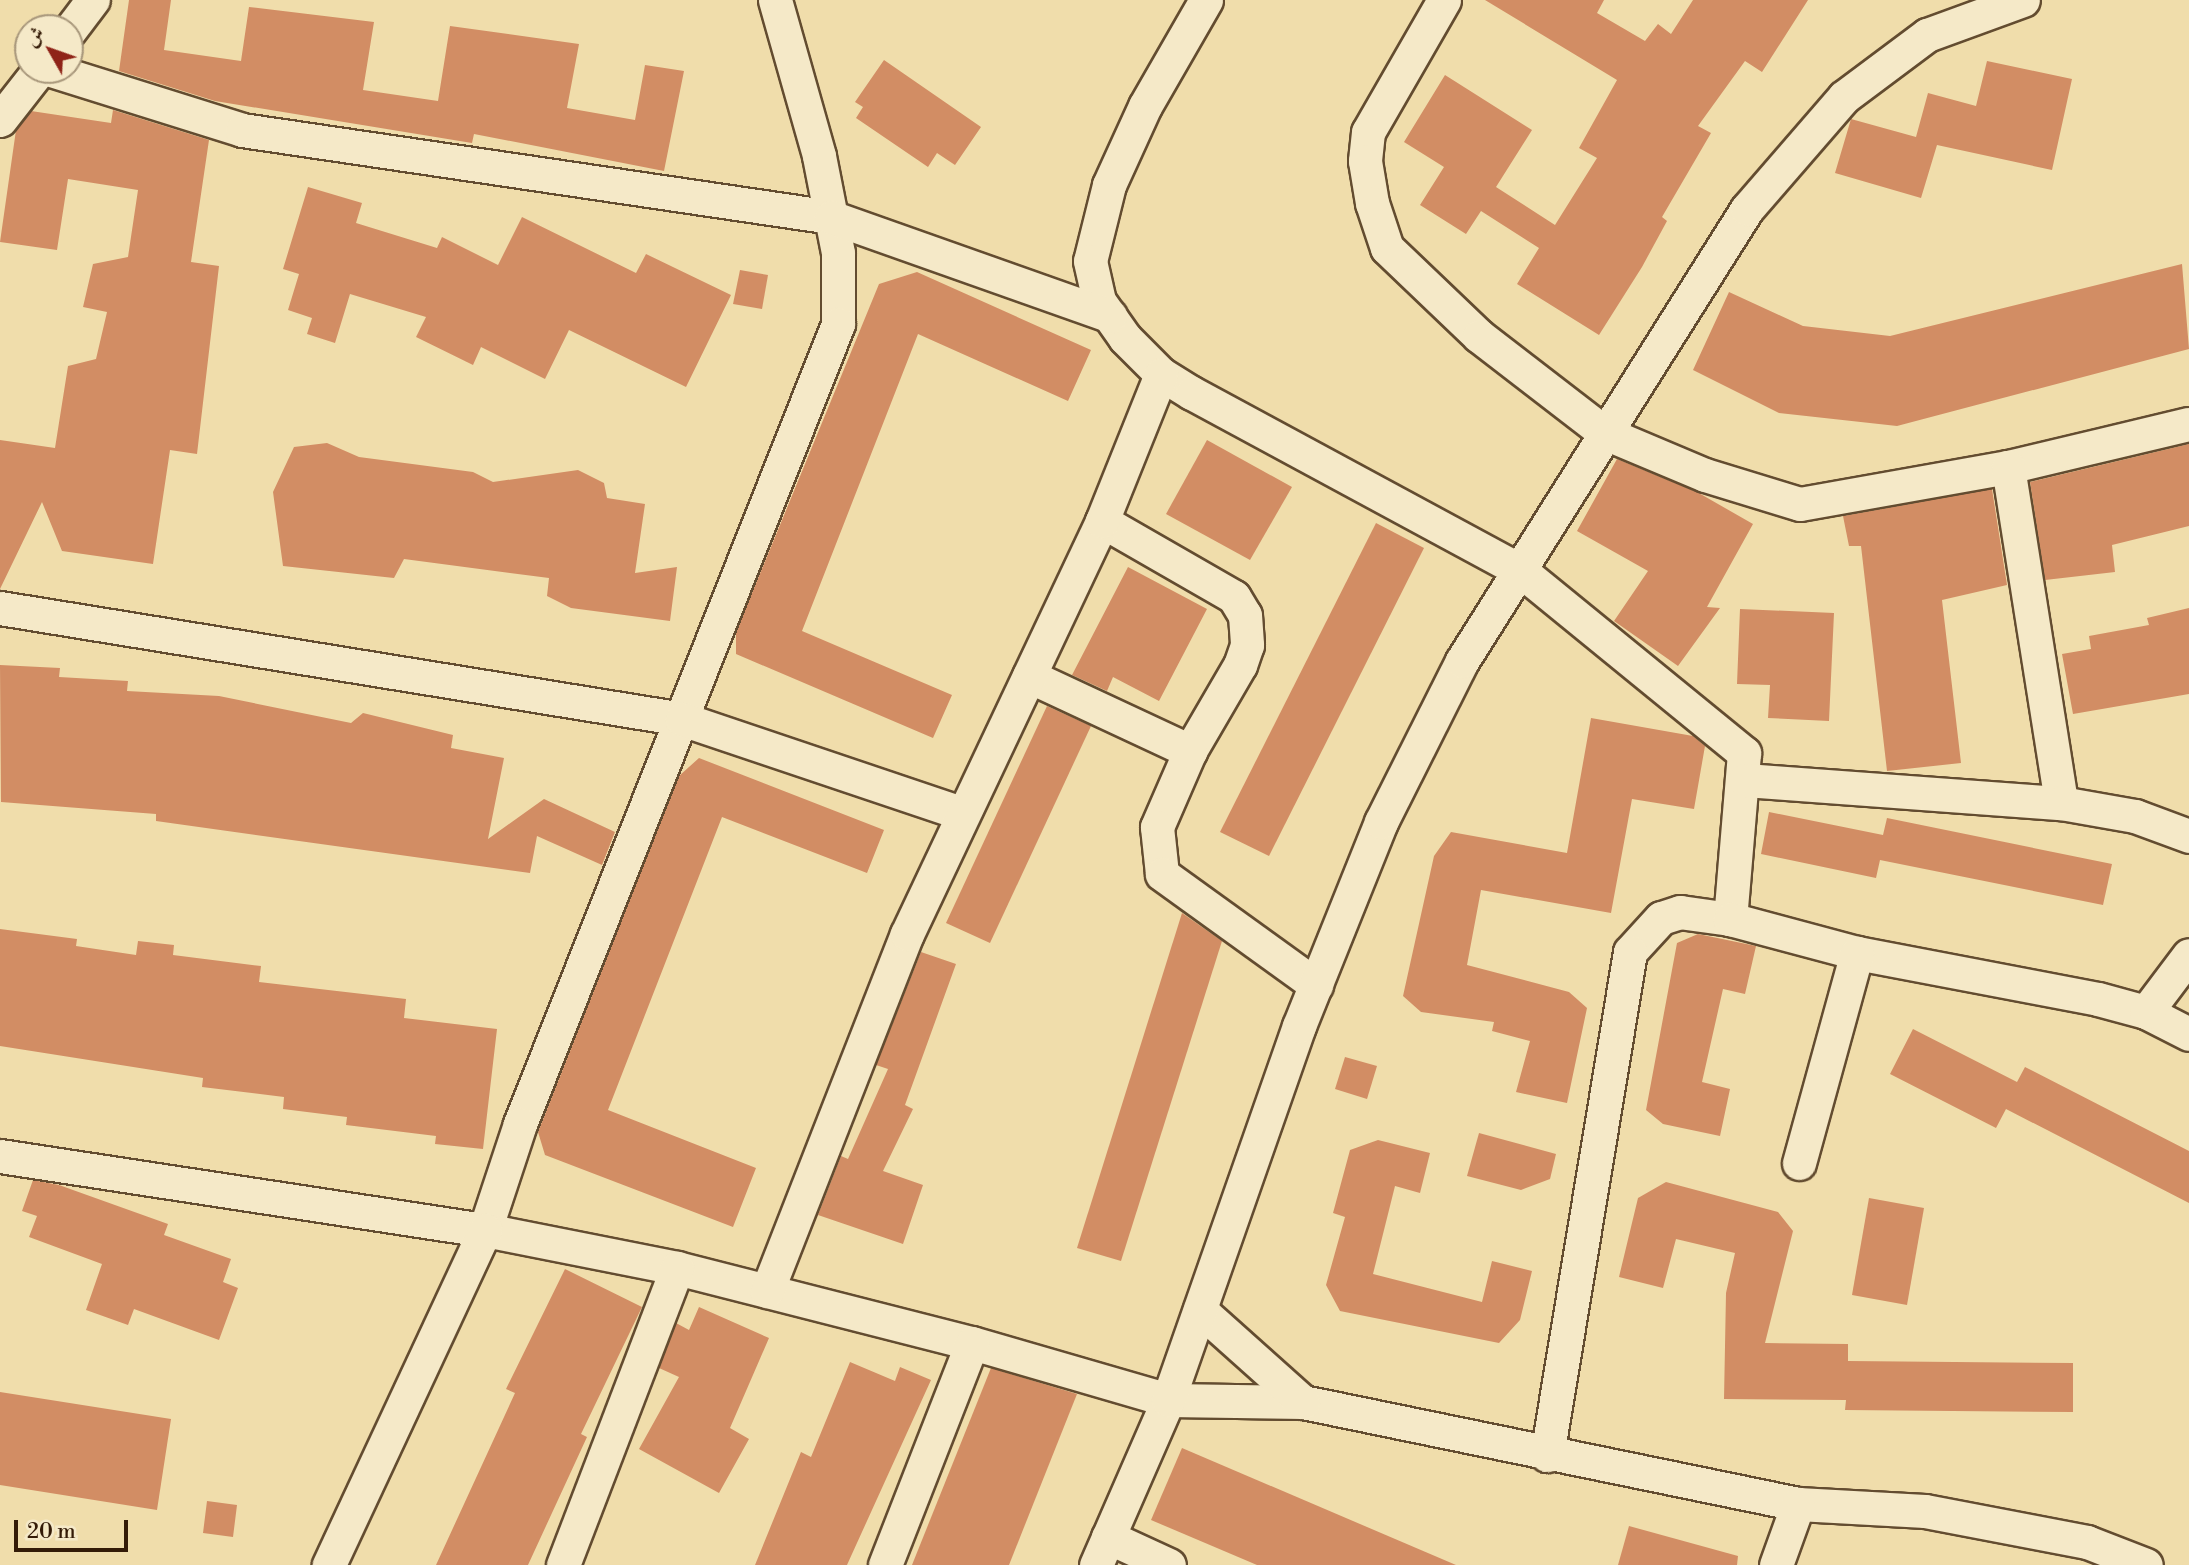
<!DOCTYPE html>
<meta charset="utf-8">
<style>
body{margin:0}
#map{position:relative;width:2189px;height:1565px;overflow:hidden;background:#f0ddab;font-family:"Libre Bodoni",Amiri,serif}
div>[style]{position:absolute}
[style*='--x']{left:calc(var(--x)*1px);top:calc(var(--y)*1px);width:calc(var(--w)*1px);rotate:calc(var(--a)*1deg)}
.building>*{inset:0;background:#d28d64}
.roads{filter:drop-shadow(2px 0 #634c30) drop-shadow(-2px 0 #634c30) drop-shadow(0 2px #634c30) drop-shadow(0 -2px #634c30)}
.minor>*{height:33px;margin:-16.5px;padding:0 16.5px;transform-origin:16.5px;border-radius:16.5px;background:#f5e9c8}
span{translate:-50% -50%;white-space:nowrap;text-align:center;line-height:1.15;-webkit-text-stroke:5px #f5e9c8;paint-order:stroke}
.north{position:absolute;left:14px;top:14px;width:70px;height:70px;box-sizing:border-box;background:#f5e9c8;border:2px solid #a8977b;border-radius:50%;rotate:310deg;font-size:19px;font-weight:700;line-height:28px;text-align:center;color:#341b07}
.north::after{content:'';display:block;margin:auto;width:24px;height:32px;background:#8f2418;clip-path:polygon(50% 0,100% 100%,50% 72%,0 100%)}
.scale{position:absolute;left:14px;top:1520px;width:114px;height:32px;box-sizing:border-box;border:4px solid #341b07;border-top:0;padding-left:9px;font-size:21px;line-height:24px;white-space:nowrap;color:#341b07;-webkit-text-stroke:5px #f5e9c8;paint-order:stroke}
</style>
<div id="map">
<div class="building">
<div style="clip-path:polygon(129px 0,171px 0,164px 50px,241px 61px,249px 7px,374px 22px,363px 90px,438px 101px,450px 26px,579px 44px,567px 108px,635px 120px,645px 65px,684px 71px,664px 171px,474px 134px,472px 143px,215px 101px,119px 71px)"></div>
<div style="clip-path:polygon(1485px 0,1604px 0,1597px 13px,1645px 41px,1658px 24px,1671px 34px,1693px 0,1808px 0,1762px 72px,1745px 61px,1698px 126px,1711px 133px,1662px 217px,1667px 221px,1642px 267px,1599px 335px,1517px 284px,1539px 248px,1481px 211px,1466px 234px,1420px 205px,1444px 167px,1404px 142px,1445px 75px,1532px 130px,1496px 187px,1555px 225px,1597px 158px,1579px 148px,1617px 80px)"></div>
<div style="clip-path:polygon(884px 60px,981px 127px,955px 165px,937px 153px,928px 167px,856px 118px,863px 107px,855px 102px)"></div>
<div style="clip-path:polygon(1987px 61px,2072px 79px,2052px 170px,1937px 145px,1921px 198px,1835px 173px,1851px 119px,1916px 137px,1928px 93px,1976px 106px)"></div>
<div style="clip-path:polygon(113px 110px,209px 140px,191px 262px,219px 266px,197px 454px,170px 450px,153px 564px,62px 551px,42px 502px,0 589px,0 440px,55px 448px,68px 366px,96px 359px,107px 312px,83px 307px,93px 264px,128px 257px,138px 190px,68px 179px,57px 250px,0 242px,16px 130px,31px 111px,111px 123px)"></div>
<div style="clip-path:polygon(308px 187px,362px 203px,356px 223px,437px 248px,442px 237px,498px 265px,522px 217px,636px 273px,646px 254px,731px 295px,686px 387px,569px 330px,545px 379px,481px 347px,473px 365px,416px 337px,426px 317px,350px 294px,335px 343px,307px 334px,312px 318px,288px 310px,299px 274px,283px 269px)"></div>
<div style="clip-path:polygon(2182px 264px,2189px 349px,1897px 426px,1779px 413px,1693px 370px,1729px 292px,1803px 326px,1890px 336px)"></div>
<div style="clip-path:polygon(740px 270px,768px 275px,762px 309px,733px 304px)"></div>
<div style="clip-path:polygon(917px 272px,1091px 350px,1068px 401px,918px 334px,802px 631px,952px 695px,933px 738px,736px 654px,736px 632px,879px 284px)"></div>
<div style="clip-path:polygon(1207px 440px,1292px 487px,1250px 560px,1166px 514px)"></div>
<div style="clip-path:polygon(327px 443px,359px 457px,473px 472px,493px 482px,578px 470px,604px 483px,607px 498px,645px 504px,635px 573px,677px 567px,670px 621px,571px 608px,547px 596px,549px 578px,404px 559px,394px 578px,283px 566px,273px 492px,294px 447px)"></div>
<div style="clip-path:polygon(2189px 444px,2189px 526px,2112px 545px,2115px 572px,2045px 580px,2030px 482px)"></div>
<div style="clip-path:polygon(1617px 459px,1697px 492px,1753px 524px,1707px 607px,1720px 608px,1678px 666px,1614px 621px,1648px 571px,1577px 531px)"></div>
<div style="clip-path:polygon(1992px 489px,2007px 585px,1942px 600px,1961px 763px,1887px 771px,1861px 546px,1849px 546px,1843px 516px)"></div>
<div style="clip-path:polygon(1376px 523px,1424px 548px,1269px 856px,1220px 832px)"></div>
<div style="clip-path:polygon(1128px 567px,1207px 609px,1159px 701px,1113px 677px,1107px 691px,1072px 675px)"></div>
<div style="clip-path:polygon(2189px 608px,2189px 694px,2073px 714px,2062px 654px,2091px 649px,2089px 636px,2149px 625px,2147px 618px)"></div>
<div style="clip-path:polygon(1740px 609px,1834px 613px,1829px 721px,1768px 718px,1770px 685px,1737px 684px)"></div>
<div style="clip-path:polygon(0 665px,60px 668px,59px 677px,128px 681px,127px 691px,219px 696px,351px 723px,363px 713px,453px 735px,451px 748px,504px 758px,488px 839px,544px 799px,615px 832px,602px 865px,537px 836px,530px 873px,156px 821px,156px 814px,1px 802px)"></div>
<div style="clip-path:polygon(1047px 706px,1091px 726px,990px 943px,946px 923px)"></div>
<div style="clip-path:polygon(1591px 718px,1693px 736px,1705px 746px,1694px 809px,1632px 799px,1611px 913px,1481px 890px,1467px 965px,1569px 992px,1587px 1008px,1567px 1103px,1516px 1092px,1530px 1041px,1492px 1031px,1494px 1022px,1421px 1012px,1403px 996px,1434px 856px,1451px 832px,1567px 853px)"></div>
<div style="clip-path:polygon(699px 758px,884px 830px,867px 873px,722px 817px,608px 1110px,756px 1168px,733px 1227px,545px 1155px,538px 1132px,679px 776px)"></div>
<div style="clip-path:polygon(1769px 812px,1883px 835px,1887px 818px,2112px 864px,2103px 905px,1880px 860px,1876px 878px,1761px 854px)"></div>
<div style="clip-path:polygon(1182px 913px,1222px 941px,1121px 1261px,1077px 1248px)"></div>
<div style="clip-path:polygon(0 929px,77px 939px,76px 946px,136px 955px,138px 941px,174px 945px,173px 955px,261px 966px,259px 982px,406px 999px,404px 1018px,497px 1029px,483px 1149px,435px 1144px,436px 1136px,346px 1125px,347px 1117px,283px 1109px,284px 1097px,202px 1087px,203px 1078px,0 1046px)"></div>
<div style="clip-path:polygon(1698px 934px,1756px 946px,1745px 994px,1723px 989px,1702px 1082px,1730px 1089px,1720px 1136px,1663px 1124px,1646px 1110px,1677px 943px)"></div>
<div style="clip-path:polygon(921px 952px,956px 964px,905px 1105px,913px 1109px,883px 1171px,923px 1185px,903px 1244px,818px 1215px,841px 1156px,848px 1159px,888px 1069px,876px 1065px)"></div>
<div style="clip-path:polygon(1913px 1029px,2017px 1082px,2025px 1067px,2189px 1151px,2189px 1203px,2006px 1109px,1996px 1128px,1890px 1074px)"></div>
<div style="clip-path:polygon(1345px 1057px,1377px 1066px,1367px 1099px,1335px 1089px)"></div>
<div style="clip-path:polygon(1479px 1133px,1556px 1154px,1550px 1179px,1521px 1190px,1467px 1176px)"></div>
<div style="clip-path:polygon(1378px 1140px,1430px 1153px,1420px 1193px,1395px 1186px,1373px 1274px,1482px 1302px,1492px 1261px,1532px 1271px,1520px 1320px,1499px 1343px,1340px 1311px,1326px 1285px,1345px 1217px,1333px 1213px,1350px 1150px)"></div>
<div style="clip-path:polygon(33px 1180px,59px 1185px,168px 1224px,164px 1235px,231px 1259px,223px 1282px,238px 1288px,219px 1340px,134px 1309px,128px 1325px,86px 1310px,102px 1264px,29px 1237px,37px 1216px,22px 1211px)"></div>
<div style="clip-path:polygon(1666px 1182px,1778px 1212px,1793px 1231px,1765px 1343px,1848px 1344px,1848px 1361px,2073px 1363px,2073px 1412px,1845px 1410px,1846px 1400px,1724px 1399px,1726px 1293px,1735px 1253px,1676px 1239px,1663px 1288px,1619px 1277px,1638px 1198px)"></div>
<div style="clip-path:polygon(1869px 1198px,1924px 1208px,1907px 1305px,1852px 1295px)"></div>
<div style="clip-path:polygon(565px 1269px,642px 1307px,581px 1434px,587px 1437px,528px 1565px,436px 1565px,515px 1393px,506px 1389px)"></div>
<div style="clip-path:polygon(699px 1307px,769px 1338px,730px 1428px,749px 1439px,719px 1493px,639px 1449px,679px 1377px,659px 1368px,676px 1323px,689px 1330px)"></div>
<div style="clip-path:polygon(850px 1362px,895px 1381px,900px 1367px,931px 1380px,847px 1565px,755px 1565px,801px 1452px,811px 1457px)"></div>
<div style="clip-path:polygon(991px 1368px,1077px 1394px,1009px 1565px,912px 1565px)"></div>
<div style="clip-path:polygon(0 1392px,171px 1419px,157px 1510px,0 1485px)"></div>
<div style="clip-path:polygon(1182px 1448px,1456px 1565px,1257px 1565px,1151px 1520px)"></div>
<div style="clip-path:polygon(207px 1501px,237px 1505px,233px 1537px,203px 1533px)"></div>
<div style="clip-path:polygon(1629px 1526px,1738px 1556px,1737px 1565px,1618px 1565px)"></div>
</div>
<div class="roads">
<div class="minor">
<div style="--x:775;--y:0;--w:162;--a:74.2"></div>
<div style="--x:819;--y:156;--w:99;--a:78.9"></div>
<div style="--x:838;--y:253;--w:71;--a:90"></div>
<div style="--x:838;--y:324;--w:861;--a:111.68"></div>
<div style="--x:520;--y:1124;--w:112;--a:108.3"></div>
<div style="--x:485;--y:1230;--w:196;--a:11.2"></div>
<div style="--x:677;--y:1268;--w:304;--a:14.3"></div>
<div style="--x:972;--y:1343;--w:204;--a:16.2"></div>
<div style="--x:1168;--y:1400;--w:135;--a:0.8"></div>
<div style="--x:1303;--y:1402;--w:505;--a:11.64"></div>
<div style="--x:1798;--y:1504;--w:127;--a:3.2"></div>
<div style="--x:1925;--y:1511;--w:165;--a:10.8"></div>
<div style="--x:2087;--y:1542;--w:63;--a:21.3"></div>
<div style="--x:1206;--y:0;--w:122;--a:119.9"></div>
<div style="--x:1145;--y:106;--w:87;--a:114.5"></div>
<div style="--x:1109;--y:185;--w:78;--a:104"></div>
<div style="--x:1090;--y:261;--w:41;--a:77.3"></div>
<div style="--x:1099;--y:301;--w:45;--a:54.9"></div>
<div style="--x:1125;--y:338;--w:51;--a:45"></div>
<div style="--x:1161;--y:374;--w:36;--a:32"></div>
<div style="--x:1192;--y:393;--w:374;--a:28.4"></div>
<div style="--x:1521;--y:571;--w:288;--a:39.2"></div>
<div style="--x:1744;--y:753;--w:167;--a:94.8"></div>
<div style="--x:1730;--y:919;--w:50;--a:-172"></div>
<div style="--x:1680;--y:912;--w:20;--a:162"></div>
<div style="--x:1661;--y:918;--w:46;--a:132.4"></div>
<div style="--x:1630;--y:952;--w:510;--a:99.37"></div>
<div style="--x:1444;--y:0;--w:152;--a:119.9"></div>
<div style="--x:1368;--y:132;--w:29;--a:96"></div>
<div style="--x:1365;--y:161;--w:43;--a:80.5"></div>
<div style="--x:1372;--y:203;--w:47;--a:71.6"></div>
<div style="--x:1387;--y:248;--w:127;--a:43.7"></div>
<div style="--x:1479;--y:336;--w:159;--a:37.6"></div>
<div style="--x:1605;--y:433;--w:108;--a:22.8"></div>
<div style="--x:1705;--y:475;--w:99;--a:17"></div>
<div style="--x:1800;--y:504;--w:211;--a:-10.1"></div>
<div style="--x:2008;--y:467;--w:186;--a:-13.4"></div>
<div style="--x:70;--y:30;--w:38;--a:-53"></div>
<div style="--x:51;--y:70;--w:200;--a:17.4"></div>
<div style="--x:242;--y:130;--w:595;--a:8.4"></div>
<div style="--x:831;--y:217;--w:296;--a:19.5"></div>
<div style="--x:0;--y:120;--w:63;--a:-52"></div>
<div style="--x:2008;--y:467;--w:340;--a:81"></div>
<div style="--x:1102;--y:521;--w:152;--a:29.9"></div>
<div style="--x:1234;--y:597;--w:21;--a:59"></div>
<div style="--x:1245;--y:615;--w:30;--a:86"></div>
<div style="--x:1247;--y:645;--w:21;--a:109"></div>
<div style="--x:1240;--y:665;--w:99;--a:120.2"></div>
<div style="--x:1190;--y:751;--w:83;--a:113.5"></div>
<div style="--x:1157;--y:827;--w:47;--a:83.9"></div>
<div style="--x:1162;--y:874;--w:190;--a:35.8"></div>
<div style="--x:0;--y:608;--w:691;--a:9.24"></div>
<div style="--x:682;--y:719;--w:294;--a:18.6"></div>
<div style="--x:1029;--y:676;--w:178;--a:25"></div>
<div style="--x:1745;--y:780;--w:317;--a:4.2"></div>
<div style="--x:2061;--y:803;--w:75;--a:10"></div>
<div style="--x:2135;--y:816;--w:58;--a:20.3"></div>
<div style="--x:1730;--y:919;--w:131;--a:15"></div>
<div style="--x:1857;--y:953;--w:245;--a:10.8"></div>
<div style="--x:2098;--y:999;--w:50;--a:15.2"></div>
<div style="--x:2146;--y:1012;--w:48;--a:27.1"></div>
<div style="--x:2146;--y:1012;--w:71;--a:-53"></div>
<div style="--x:0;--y:1156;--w:491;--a:8.7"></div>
<div style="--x:485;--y:1230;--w:370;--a:115"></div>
<div style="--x:1799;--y:1163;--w:218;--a:-74.6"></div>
<div style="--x:767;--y:1291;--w:383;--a:-68.6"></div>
<div style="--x:907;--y:934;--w:457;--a:-64.7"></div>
<div style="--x:1102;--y:521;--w:158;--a:-68.1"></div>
<div style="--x:1200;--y:1310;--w:138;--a:41.8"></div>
<div style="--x:1108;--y:1537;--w:67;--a:24.7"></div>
<div style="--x:563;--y:1565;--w:318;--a:-69"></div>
<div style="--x:885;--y:1565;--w:238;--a:-68.6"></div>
<div style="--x:1096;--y:1565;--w:180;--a:-66.4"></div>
<div style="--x:1168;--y:1400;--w:396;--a:-70.7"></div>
<div style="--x:1299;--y:1026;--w:220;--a:-68.1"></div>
<div style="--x:1381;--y:822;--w:180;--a:-63.3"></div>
<div style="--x:1462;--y:661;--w:534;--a:-57.77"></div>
<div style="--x:1747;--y:209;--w:148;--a:-49.1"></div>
<div style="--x:1844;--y:97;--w:104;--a:-36.8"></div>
<div style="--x:1927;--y:35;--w:102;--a:-20"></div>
<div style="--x:1776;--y:1565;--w:65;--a:-70.2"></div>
</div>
</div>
<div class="north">ش</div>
<div class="scale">20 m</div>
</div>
